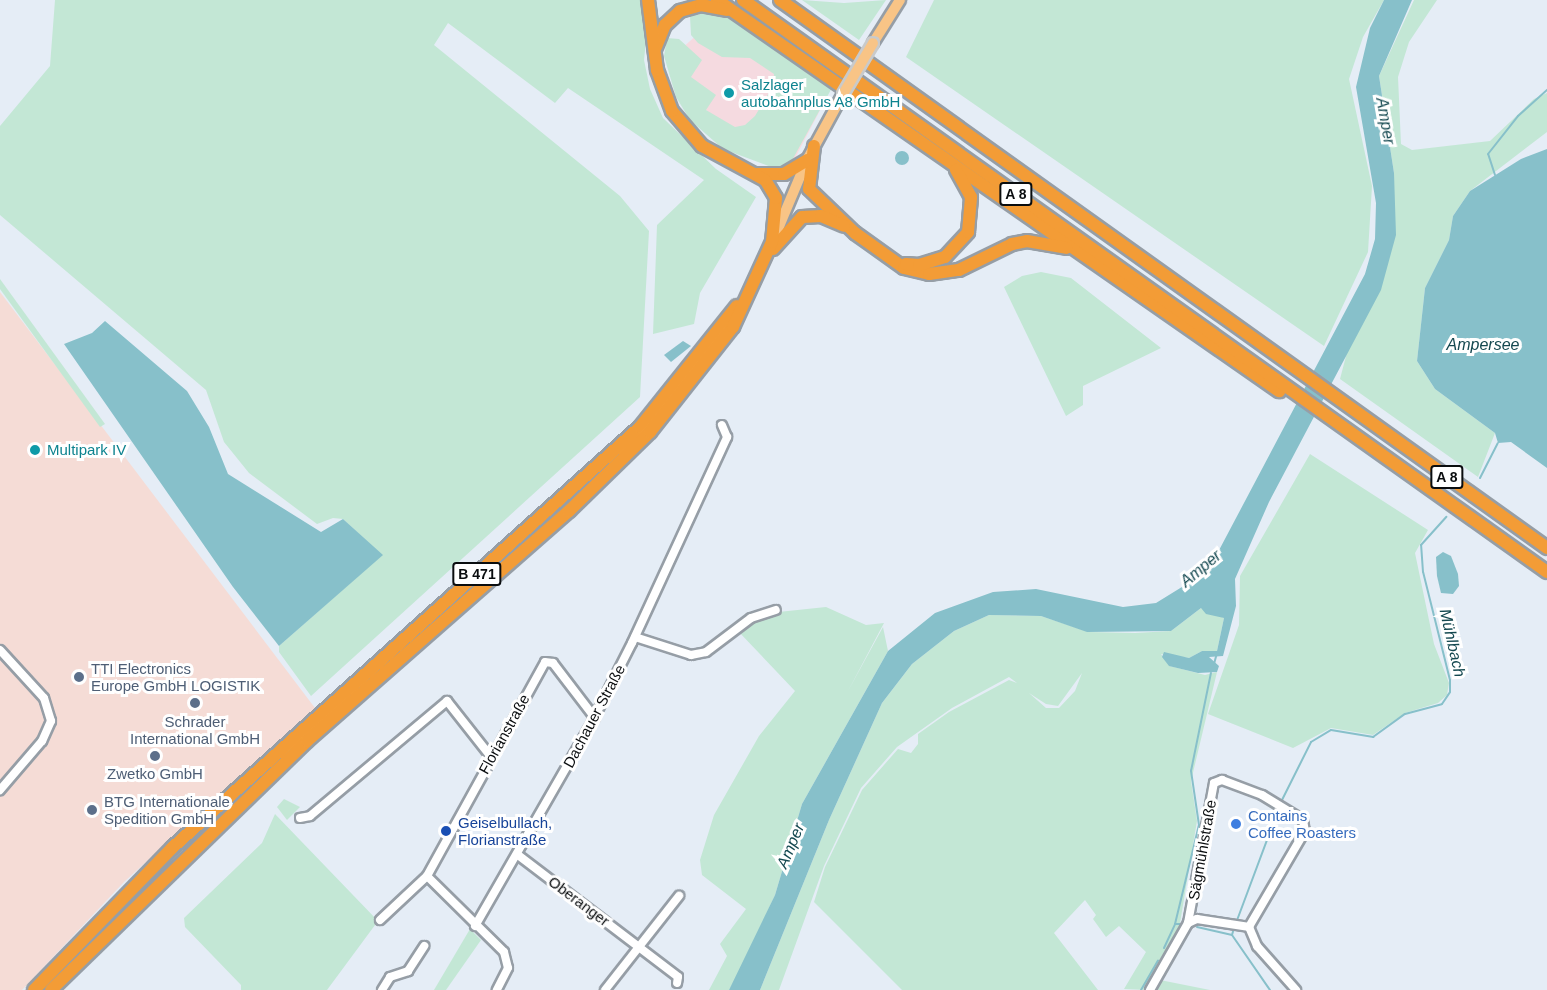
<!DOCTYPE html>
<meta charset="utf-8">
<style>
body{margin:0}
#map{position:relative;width:1547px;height:990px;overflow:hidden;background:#e5edf6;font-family:Helvetica,sans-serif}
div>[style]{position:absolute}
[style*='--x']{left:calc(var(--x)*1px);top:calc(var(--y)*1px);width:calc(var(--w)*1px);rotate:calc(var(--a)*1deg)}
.commercial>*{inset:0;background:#f5dcd6}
.industrial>*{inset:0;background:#f5dae0}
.green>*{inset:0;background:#c3e7d5}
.water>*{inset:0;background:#87c0ca}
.round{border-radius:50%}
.stream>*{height:2px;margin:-1px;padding:0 1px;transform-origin:1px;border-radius:1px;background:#87c0ca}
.roads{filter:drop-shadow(2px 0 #969ea6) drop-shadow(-2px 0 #969ea6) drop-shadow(0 2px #969ea6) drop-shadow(0 -2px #969ea6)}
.minor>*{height:8px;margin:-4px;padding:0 4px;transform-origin:4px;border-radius:4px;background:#fff}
.major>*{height:10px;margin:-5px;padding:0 5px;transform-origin:5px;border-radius:5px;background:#f8c486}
.highway>*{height:12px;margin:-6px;padding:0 6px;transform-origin:6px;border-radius:6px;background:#f39c36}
.bridges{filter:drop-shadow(2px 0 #c9caca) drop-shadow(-2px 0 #c9caca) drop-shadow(0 2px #c9caca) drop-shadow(0 -2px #c9caca)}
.major-bridge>*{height:10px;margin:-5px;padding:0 5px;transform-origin:5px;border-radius:5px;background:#f8c486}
.dots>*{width:16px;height:16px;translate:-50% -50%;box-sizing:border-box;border:3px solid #fff;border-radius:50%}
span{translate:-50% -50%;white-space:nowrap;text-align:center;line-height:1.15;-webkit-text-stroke:6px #fff;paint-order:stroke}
.shield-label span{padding:2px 4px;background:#fff;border:2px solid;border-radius:4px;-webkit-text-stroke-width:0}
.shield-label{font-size:14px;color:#0a0d0f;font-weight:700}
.culture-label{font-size:15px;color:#0d838f}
.left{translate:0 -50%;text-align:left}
.service-label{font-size:15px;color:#4e5e75}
.street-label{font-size:15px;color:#0a0d0f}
.shop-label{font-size:15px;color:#366cbe}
.transit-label{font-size:15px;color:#164399}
.water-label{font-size:16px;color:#144850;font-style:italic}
</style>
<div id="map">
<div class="commercial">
<div style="clip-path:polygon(0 292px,315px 708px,124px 882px,22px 990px,0 990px)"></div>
</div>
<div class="industrial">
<div style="clip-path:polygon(711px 22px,827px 97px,794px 160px,779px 168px,727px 138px,669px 60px)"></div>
</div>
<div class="green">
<div style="clip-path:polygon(55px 0,644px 0,648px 22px,644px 60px,650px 89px,663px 118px,716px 169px,756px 197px,700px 293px,694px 324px,653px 334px,657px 225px,704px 180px,568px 88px,555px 103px,448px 23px,434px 45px,620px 196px,649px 231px,640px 397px,311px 696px,279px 652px,279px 646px,382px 555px,343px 519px,333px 518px,317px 524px,249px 473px,224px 442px,206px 390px,0 215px,0 126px,50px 66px)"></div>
<div style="clip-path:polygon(802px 0,844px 3px,886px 0,859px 40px)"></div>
<div style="clip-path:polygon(934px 0,1384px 0,1363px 37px,1349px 79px,1372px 186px,1368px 252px,1324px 346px,906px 57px)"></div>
<div style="clip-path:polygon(1414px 0,1437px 0,1409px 42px,1398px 77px,1401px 144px,1412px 150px,1490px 141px,1534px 99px,1547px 93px,1547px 132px,1470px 191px,1453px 216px,1449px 240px,1425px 288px,1417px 361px,1435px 389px,1495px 433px,1478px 477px,1340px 379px,1394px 173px,1379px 76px)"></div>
<div style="clip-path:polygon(711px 12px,724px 14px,833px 86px,790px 164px,774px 168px,723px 149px,690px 120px,676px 97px,664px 56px,667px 38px,679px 39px,702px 60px,691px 77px,716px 95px,706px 110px,735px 127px,745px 125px,755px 116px,773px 86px,774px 74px,750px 58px,722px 57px,698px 43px,691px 35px,690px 16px)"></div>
<div style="clip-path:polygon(1041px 272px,1071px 278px,1161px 348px,1083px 386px,1083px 405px,1066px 416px,1004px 287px,1022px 276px)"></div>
<div style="clip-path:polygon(0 279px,105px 424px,100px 427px,0 289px)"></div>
<div style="clip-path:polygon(1310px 454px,1428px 530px,1415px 553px,1434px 644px,1449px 683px,1447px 695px,1438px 703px,1405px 713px,1373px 735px,1331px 728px,1293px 748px,1208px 714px,1239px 625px,1240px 576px)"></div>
<div style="clip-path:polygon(826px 607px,866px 625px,884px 623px,848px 691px,883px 627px,888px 651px,802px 804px,775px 895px,739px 973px,729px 990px,709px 990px,727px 956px,720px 944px,746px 909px,702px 875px,700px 860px,714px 815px,759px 736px,795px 691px,738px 631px,769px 613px)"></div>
<div style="clip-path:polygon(evenodd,1201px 608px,1224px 618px,1217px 651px,1202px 651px,1189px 658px,1161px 654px,1170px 666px,1205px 675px,1217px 672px,1191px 781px,1197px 821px,1179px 929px,1147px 990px,1124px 989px,1146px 952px,1119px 926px,1106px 937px,1093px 919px,1096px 915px,1085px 900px,1054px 933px,1098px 990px,902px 990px,814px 902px,825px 867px,862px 790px,898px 749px,911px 753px,918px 744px,918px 734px,949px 712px,1009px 680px,1017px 683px,1009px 677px,952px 708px,897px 747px,861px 788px,824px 866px,779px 990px,760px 990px,829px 820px,882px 703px,912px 664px,954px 631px,989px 615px,1041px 616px,1089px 632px,1135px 633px,1171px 631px,1201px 608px,1082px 673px,1075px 691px,1059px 708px,1046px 708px,1029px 693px,1046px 704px,1058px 706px,1082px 673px)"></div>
<div style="clip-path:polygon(284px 799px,300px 807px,287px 820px,277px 807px)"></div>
<div style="clip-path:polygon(275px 814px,378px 921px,327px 990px,241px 990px,241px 985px,185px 927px,184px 918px,262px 843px)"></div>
<div style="clip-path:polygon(470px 929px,481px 940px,446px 990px,434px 990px)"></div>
<div style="clip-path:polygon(1160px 980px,1210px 990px,1154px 990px)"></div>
</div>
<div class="water">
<div style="clip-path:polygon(1384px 0,1412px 0,1379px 76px,1394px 173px,1396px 235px,1381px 290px,1269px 502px,1235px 579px,1236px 606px,1223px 656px,1209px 657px,1219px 666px,1217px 672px,1198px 673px,1169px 666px,1162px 657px,1164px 652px,1189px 658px,1202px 651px,1217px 651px,1224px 618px,1206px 614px,1201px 608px,1171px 631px,1087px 632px,1041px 616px,989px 615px,954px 631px,912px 664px,882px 703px,829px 820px,760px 990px,729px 990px,775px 895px,802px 804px,888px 651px,935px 613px,993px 592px,1036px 589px,1123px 607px,1156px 603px,1190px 582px,1217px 554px,1365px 274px,1375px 239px,1376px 203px,1356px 87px,1370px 28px)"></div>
<div style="clip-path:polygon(1547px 149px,1547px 468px,1511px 442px,1498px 443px,1495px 433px,1435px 389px,1417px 361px,1425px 288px,1449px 240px,1453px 216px,1470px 191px,1521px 159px)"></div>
<div class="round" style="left:895px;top:151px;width:14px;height:14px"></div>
<div style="clip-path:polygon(105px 321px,187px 391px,209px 427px,228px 474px,321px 532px,343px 519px,383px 555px,279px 646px,233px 587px,64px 344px,92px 333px)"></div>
<div style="clip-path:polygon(683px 341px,691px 346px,671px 362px,664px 355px)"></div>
<div style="clip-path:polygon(1443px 552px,1451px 556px,1458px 574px,1459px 586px,1453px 594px,1441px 593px,1437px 576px,1436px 557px)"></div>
</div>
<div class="stream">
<div style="--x:1495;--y:175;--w:22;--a:-108"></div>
<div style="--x:1488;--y:154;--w:48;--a:-51.7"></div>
<div style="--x:1518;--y:116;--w:39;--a:-42"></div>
<div style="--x:1480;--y:478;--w:39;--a:-63"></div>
<div style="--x:1214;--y:664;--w:11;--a:-75"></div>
<div style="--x:1281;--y:802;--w:67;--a:-63.4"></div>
<div style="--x:1311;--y:742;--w:23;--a:-31"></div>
<div style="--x:1331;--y:730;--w:43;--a:9.5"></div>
<div style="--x:1373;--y:737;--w:39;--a:-36"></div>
<div style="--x:1405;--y:714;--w:38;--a:-15"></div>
<div style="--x:1442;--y:704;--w:14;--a:-56"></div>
<div style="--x:1450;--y:692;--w:12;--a:-90"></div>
<div style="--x:1450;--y:680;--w:111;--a:-104"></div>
<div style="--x:1423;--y:572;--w:27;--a:-94"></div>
<div style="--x:1421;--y:545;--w:38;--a:-48"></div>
<div style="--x:1236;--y:923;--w:123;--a:-69.5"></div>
<div style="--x:1180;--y:924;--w:5;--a:180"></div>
<div style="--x:1175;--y:924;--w:102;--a:-76.4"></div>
<div style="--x:1199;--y:825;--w:55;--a:-98.4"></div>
<div style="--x:1191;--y:771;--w:100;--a:-78.5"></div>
<div style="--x:1197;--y:927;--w:36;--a:13"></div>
<div style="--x:1232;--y:935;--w:67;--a:55.4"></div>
<div style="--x:1232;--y:935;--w:7;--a:-74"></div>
<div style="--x:1164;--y:948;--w:26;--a:-65"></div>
<div style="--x:1141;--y:990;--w:34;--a:-60"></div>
</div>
<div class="roads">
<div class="minor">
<div style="--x:635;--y:637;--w:59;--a:17.8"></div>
<div style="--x:691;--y:655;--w:15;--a:-11"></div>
<div style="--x:706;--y:652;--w:56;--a:-37.1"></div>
<div style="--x:751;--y:618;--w:26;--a:-18"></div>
<div style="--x:0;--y:650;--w:65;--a:47.5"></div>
<div style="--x:44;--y:698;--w:24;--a:73"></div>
<div style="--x:51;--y:721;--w:22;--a:114"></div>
<div style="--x:42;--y:741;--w:65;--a:130.6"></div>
<div style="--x:300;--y:818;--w:10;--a:-11"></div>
<div style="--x:310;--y:816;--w:179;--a:-40"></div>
<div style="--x:447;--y:701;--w:71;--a:51.8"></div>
<div style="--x:518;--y:855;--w:201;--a:37.3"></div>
<div style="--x:678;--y:977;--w:6;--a:99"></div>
<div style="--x:427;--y:876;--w:108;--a:44.6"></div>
<div style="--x:504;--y:952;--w:16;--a:76"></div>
<div style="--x:508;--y:968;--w:25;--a:117"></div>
<div style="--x:380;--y:920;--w:64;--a:-43.1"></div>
<div style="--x:427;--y:876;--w:244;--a:-61.1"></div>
<div style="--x:545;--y:662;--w:8;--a:7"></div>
<div style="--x:553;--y:663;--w:69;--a:52.6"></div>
<div style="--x:1188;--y:923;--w:10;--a:-24"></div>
<div style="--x:1197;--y:919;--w:53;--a:8.7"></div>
<div style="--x:1249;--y:927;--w:21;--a:67"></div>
<div style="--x:1257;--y:946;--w:59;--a:48.4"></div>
<div style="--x:475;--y:926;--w:228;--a:-60.1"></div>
<div style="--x:589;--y:728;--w:95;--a:-63.2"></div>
<div style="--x:632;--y:643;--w:227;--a:-65.2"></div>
<div style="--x:727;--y:437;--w:13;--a:-113"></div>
<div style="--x:382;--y:990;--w:15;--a:-58"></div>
<div style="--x:390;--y:977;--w:19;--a:-18"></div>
<div style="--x:408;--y:971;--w:30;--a:-57"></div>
<div style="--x:605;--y:990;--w:120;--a:-51.8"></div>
<div style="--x:1150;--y:990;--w:77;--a:-60.4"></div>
<div style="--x:1188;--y:923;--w:142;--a:-79.5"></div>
<div style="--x:1214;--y:783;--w:9;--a:-21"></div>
<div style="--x:1222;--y:780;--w:43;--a:20.6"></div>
<div style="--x:1262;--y:795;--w:48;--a:31.4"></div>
<div style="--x:1303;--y:820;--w:11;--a:80"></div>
<div style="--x:1305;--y:831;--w:111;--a:120.3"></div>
</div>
<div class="major">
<div style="--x:873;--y:43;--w:51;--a:-57.9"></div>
<div style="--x:775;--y:236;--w:82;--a:-67.2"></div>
<div style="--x:807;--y:160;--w:75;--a:-61.4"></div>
</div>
<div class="highway">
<div style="--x:717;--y:0;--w:685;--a:34.83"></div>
<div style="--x:743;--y:0;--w:987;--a:35.43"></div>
<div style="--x:780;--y:0;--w:943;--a:35.54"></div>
<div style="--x:656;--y:47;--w:24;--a:-68"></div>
<div style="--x:665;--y:25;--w:21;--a:-43"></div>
<div style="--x:680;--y:11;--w:22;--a:-16"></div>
<div style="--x:701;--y:5;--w:26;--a:11"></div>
<div style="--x:814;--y:146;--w:43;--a:96.6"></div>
<div style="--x:809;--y:189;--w:64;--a:43.7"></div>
<div style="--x:855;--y:233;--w:60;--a:35.5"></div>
<div style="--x:904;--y:268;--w:26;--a:13"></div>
<div style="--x:929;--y:274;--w:30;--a:-8"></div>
<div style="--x:959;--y:270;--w:59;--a:-26.1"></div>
<div style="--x:1012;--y:244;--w:15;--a:-11"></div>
<div style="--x:1027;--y:241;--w:40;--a:10"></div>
<div style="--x:757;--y:174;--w:27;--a:0"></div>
<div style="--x:784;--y:174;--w:27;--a:-31"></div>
<div style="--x:773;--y:249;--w:43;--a:-47.8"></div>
<div style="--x:802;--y:217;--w:19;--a:-3"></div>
<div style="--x:821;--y:216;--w:25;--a:23"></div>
<div style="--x:906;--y:264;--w:13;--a:4"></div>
<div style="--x:919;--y:265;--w:27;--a:-17"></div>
<div style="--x:945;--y:257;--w:34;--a:-47"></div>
<div style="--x:968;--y:232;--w:35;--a:-85"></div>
<div style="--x:971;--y:197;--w:31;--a:-119"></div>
<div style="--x:34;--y:990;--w:198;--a:-45.8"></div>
<div style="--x:172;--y:848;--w:629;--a:-41.97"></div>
<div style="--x:640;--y:427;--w:155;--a:-51.3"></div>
<div style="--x:51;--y:990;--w:357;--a:-44.2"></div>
<div style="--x:307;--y:741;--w:349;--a:-41.3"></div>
<div style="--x:569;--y:511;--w:113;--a:-44.3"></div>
<div style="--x:650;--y:432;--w:134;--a:-51.7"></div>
<div style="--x:733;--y:327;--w:94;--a:-65.4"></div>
<div style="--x:772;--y:242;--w:44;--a:-84.8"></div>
<div style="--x:776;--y:198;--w:21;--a:-121"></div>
<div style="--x:765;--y:180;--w:72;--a:-151.6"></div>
<div style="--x:702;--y:146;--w:46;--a:-130.6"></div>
<div style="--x:672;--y:111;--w:44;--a:-110.1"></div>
<div style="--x:657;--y:70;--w:71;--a:-97.3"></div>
</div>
</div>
<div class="bridges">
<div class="major-bridge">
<div style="--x:843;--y:94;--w:59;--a:-59.5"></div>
</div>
</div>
<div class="dots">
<div style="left:729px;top:93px;background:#0f9aa8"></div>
<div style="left:35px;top:450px;background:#0f9aa8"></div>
<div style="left:79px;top:677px;background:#5c6f8a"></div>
<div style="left:195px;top:703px;background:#5c6f8a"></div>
<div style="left:155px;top:756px;background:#5c6f8a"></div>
<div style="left:92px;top:810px;background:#5c6f8a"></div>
<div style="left:1236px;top:824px;background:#3f7fe0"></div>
<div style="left:446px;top:831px;background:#1a4fb4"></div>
</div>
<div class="shield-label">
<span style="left:1016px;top:194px">A 8</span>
<span style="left:1447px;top:477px">A 8</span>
<span style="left:477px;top:574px">B 471</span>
</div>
<div class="culture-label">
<span class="left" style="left:741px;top:93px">Salzlager<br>autobahnplus A8 GmbH</span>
<span class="left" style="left:47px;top:450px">Multipark IV</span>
</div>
<div class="service-label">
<span class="left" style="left:91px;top:677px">TTI Electronics<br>Europe GmbH LOGISTIK</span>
<span style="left:195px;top:730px">Schrader<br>International GmbH</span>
<span style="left:155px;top:774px">Zwetko GmbH</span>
<span class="left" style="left:104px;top:810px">BTG Internationale<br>Spedition GmbH</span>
</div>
<div class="street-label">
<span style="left:594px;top:716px;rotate:-62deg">Dachauer Straße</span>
<span style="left:504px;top:734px;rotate:-61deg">Florianstraße</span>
<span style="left:1202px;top:850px;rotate:-80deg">Sägmühlstraße</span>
<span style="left:579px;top:901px;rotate:37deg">Oberanger</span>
</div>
<div class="shop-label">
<span class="left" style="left:1248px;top:824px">Contains<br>Coffee Roasters</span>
</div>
<div class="transit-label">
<span class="left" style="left:458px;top:831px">Geiselbullach,<br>Florianstraße</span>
</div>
<div class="water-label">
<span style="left:1385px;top:121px;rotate:80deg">Amper</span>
<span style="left:1483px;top:345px">Ampersee</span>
<span style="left:1201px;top:569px;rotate:-40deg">Amper</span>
<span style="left:1452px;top:643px;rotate:77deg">Mühlbach</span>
<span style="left:791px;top:846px;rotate:-67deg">Amper</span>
</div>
</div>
